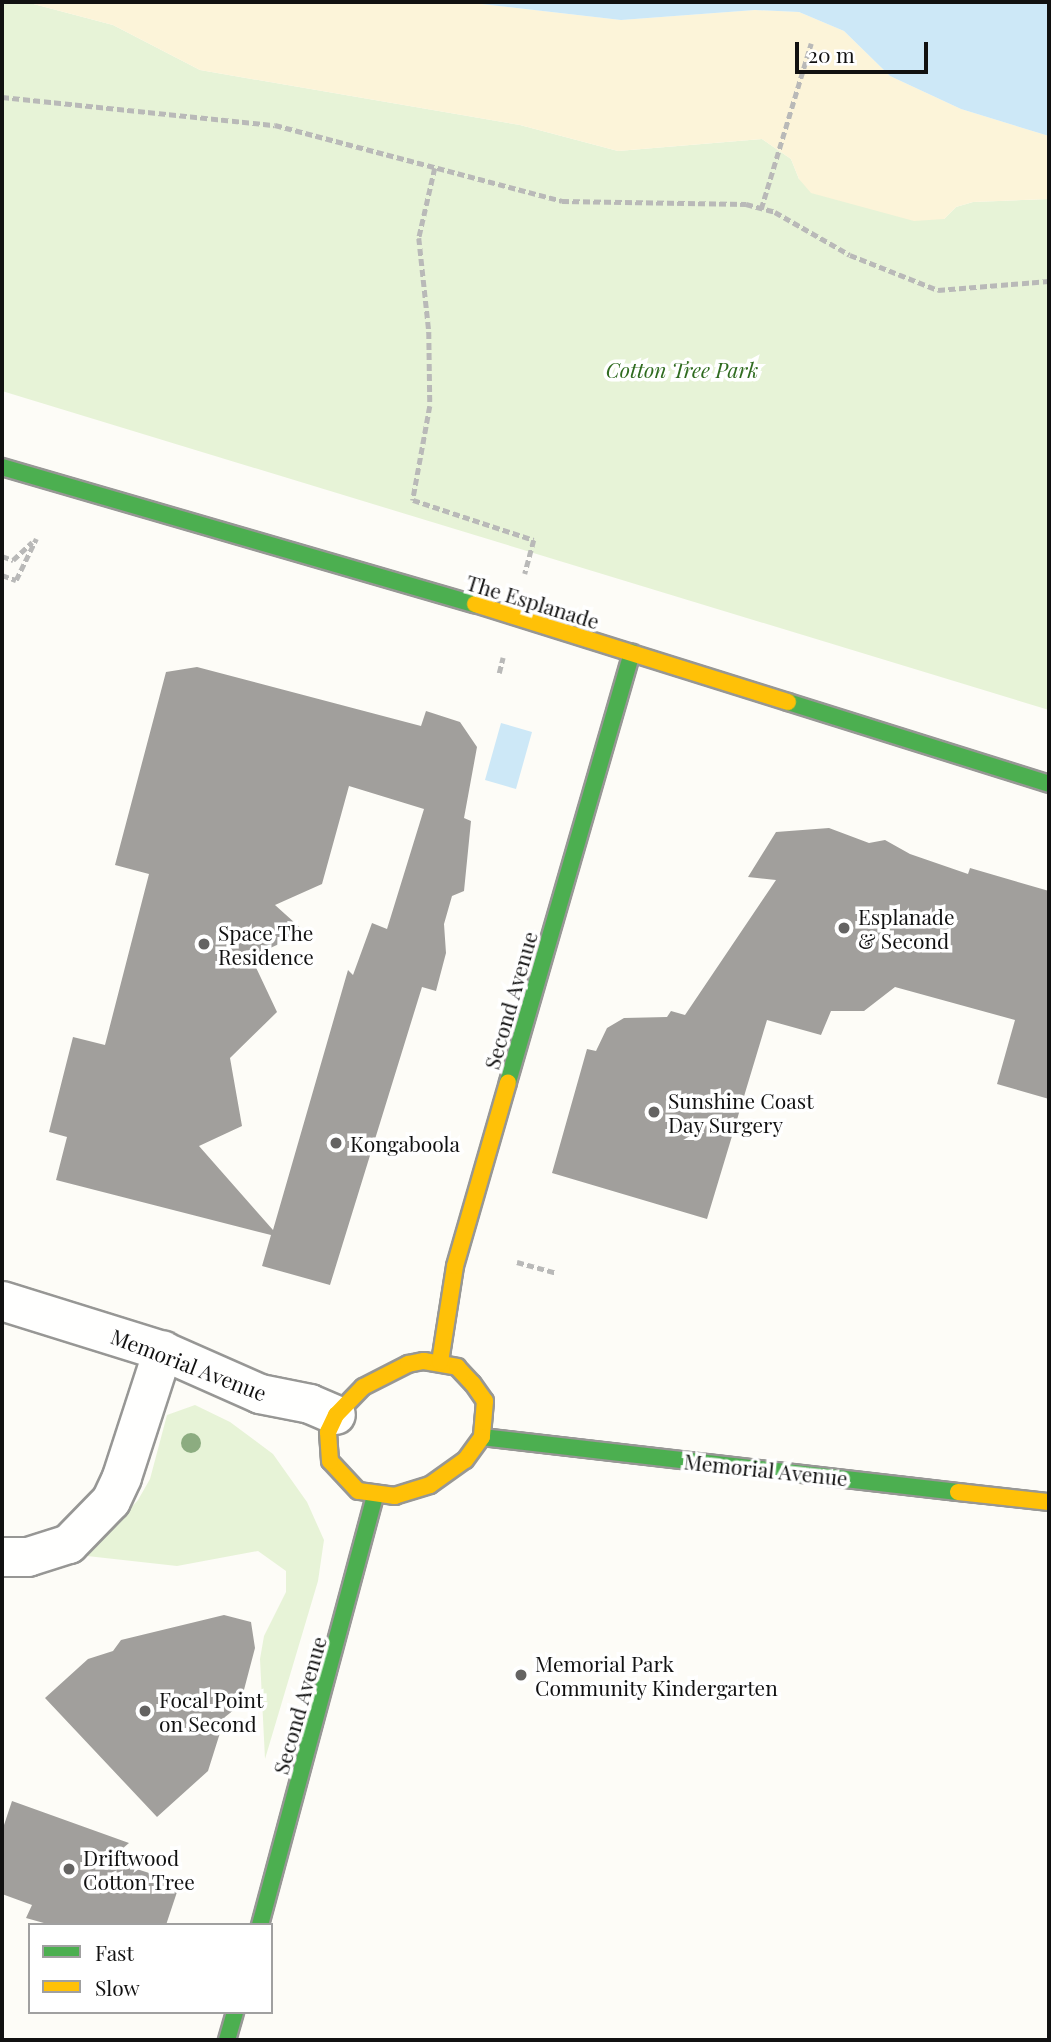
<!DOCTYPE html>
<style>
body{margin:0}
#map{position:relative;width:1051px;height:2042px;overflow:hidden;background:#fdfcf7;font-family:"Playfair Display",serif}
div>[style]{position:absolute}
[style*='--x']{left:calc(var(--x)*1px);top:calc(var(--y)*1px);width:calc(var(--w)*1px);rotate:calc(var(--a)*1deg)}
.green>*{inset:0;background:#e7f3d7}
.sand>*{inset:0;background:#fcf4d9}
.water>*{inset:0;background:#cde8f7}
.building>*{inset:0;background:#a19f9c}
.path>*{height:4.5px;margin-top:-2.25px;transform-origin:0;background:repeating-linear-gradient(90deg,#b9b9b8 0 7px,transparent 0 10.5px)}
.roads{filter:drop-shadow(2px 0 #979795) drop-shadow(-2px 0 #979795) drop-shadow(0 2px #979795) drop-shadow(0 -2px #979795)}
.street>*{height:38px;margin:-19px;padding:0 19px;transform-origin:19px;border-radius:19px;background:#fffffe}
.fast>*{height:16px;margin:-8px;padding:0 8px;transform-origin:8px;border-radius:8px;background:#4caf50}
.slow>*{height:16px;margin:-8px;padding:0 8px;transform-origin:8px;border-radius:8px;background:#ffc107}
.trees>*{width:20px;height:20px;margin:-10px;border-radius:50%;background:#8cac80}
.dots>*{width:19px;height:19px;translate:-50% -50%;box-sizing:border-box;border:4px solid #fff;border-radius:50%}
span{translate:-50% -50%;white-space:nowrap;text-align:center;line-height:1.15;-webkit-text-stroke:7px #fff;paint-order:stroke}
.park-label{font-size:21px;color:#2f6b1f;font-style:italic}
.street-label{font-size:21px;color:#111}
.poi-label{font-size:21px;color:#111}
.left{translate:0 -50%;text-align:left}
.frame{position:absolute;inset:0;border:4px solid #111;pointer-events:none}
.legend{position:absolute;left:28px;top:1923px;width:245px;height:91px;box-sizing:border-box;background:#fff;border:2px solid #a0a0a0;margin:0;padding:9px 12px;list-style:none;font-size:21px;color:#111}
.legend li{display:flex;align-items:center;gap:14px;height:35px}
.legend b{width:35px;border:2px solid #a0a0a0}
.scale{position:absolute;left:795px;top:42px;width:133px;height:32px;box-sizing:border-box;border:4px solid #111;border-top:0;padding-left:9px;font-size:21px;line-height:24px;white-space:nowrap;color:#111;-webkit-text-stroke:5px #fff;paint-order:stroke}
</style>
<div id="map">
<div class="green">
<div style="clip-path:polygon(2px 2px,26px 2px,113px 25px,200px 70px,520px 125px,618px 151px,762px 139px,791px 159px,799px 179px,944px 219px,956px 207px,973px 202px,1049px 199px,1049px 710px,2px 391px)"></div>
<div style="clip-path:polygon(195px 1405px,230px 1422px,273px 1454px,307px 1502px,324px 1540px,318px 1581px,265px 1759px,260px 1659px,264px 1636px,286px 1592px,286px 1571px,258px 1551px,177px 1566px,87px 1556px,138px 1500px,150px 1479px,167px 1415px)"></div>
</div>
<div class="sand">
<div style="clip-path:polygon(26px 2px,464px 2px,621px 20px,755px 10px,799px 12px,844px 31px,890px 76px,961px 109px,1049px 136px,1049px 199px,973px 202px,956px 207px,944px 219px,914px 221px,811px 193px,799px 179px,791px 159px,762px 139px,618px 151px,520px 125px,200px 70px,113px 25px)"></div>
</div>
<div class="water">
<div style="clip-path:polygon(464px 2px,1049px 2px,1049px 136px,961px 109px,890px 76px,844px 31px,799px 12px,755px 10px,621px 20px)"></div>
<div style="clip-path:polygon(501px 723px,532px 732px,516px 789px,485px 780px)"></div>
</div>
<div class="building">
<div style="clip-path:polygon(evenodd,197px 667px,421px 726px,426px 711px,460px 722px,477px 747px,464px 818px,471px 821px,464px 891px,452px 896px,444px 924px,446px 953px,436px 991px,422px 987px,330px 1285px,262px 1266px,271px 1235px,56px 1180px,67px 1137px,49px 1132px,73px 1037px,105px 1045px,149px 874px,115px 865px,166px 672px,197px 667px,349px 786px,424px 809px,387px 929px,372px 923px,353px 975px,348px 970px,273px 1230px,199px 1146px,242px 1126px,230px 1058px,277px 1012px,251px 957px,305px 932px,275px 905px,322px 884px,349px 786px)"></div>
<div style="clip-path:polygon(829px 828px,869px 843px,885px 840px,910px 854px,968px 874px,970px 868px,1049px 891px,1049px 1099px,997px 1084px,1015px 1020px,895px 987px,864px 1011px,831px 1011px,821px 1035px,767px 1020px,707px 1219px,552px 1173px,587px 1049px,596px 1051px,607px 1028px,624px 1018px,667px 1017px,671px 1011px,685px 1015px,776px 880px,748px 877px,776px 832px)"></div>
<div style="clip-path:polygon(224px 1615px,251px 1622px,255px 1648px,240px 1705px,225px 1717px,208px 1771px,157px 1817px,45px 1698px,88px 1659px,113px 1651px,121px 1640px)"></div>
<div style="clip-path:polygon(12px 1801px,129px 1843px,109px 1860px,180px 1883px,166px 1925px,51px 1925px,26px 1918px,32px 1905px,2px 1894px,2px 1831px)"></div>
</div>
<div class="path">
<div style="--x:2;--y:97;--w:274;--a:5.9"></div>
<div style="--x:275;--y:125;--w:297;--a:14.8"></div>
<div style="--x:562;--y:201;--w:184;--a:0.9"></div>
<div style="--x:746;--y:204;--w:30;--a:15"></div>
<div style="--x:775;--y:212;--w:86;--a:29.8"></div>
<div style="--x:850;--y:255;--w:95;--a:21.7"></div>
<div style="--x:938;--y:290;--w:111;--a:-4.6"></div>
<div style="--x:435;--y:168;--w:72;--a:102.9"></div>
<div style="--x:419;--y:238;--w:95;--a:83.9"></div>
<div style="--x:429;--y:332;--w:74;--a:89.2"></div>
<div style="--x:430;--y:406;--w:96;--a:100.3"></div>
<div style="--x:413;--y:500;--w:127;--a:18.3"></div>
<div style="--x:534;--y:540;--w:35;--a:105"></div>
<div style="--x:761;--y:209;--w:173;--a:-73.2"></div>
<div style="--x:2;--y:556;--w:12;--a:20"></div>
<div style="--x:13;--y:560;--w:26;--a:-43"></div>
<div style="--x:2;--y:575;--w:15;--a:20"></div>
<div style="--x:16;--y:580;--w:46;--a:-64"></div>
<div style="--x:499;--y:673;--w:16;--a:-76"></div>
<div style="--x:517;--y:1262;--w:41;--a:15.4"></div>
</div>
<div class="roads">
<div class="street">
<div style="--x:2;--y:1301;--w:169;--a:17.3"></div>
<div style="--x:163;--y:1351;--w:106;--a:23.9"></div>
<div style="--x:260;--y:1394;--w:51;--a:11.3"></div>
<div style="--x:310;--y:1404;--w:28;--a:23"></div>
<div style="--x:2;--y:1557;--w:26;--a:0"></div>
<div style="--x:28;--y:1557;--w:43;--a:-17.6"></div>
<div style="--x:69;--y:1544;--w:60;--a:-45.7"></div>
<div style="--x:111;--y:1501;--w:26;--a:-65"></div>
<div style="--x:122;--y:1477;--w:133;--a:-72"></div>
</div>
<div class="fast">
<div style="--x:2;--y:467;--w:492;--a:16.2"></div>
<div style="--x:788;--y:702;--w:274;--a:17.4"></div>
<div style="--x:508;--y:1082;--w:447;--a:-73.9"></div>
<div style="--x:482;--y:1437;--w:479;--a:6.6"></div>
<div style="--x:260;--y:1925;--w:444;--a:-75"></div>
<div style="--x:227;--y:2040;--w:29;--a:-74"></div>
</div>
<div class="slow">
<div style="--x:475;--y:604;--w:328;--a:17.4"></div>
<div style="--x:424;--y:1361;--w:34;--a:10"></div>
<div style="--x:457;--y:1367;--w:23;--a:47"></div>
<div style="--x:473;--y:1384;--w:21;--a:55"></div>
<div style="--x:485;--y:1401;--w:36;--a:95"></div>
<div style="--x:482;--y:1437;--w:29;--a:126"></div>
<div style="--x:465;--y:1460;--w:43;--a:144.5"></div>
<div style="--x:430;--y:1485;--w:37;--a:163"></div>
<div style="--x:395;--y:1496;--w:37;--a:-172"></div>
<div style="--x:358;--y:1491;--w:41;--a:-133"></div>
<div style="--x:330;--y:1461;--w:29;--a:-94"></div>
<div style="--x:328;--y:1432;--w:19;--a:-65"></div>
<div style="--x:336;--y:1415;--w:39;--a:-46"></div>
<div style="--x:363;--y:1387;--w:51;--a:-27.1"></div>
<div style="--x:408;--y:1364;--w:16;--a:-11"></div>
<div style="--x:440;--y:1362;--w:97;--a:-81.1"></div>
<div style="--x:455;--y:1266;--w:191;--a:-73.9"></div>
<div style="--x:958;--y:1492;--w:92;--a:6.3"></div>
</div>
</div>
<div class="trees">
<div style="left:191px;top:1443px"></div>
</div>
<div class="dots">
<div style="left:844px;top:928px;background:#646362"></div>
<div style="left:204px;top:944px;background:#646362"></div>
<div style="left:654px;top:1112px;background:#646362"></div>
<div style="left:336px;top:1143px;background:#646362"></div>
<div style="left:521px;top:1675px;background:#646362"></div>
<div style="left:145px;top:1711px;background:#646362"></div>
<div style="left:69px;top:1869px;background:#646362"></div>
</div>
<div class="park-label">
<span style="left:682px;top:369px">Cotton Tree Park</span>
</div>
<div class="street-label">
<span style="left:533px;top:601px;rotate:17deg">The Esplanade</span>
<span style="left:510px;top:1000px;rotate:-74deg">Second Avenue</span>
<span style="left:189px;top:1364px;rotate:21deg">Memorial Avenue</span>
<span style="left:766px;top:1469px;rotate:6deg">Memorial Avenue</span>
<span style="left:299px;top:1705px;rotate:-74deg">Second Avenue</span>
</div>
<div class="poi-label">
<span class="left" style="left:858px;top:928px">Esplanade<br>&amp; Second</span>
<span class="left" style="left:218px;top:944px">Space The<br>Residence</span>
<span class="left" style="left:668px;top:1112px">Sunshine Coast<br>Day Surgery</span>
<span class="left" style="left:350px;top:1143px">Kongaboola</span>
<span class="left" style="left:535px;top:1675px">Memorial Park<br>Community Kindergarten</span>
<span class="left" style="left:159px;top:1711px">Focal Point<br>on Second</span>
<span class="left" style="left:83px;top:1869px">Driftwood<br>Cotton Tree</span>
</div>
<div class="frame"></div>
<ul class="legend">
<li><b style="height:9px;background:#4caf50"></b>Fast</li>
<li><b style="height:9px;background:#ffc107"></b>Slow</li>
</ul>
<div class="scale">20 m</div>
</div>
